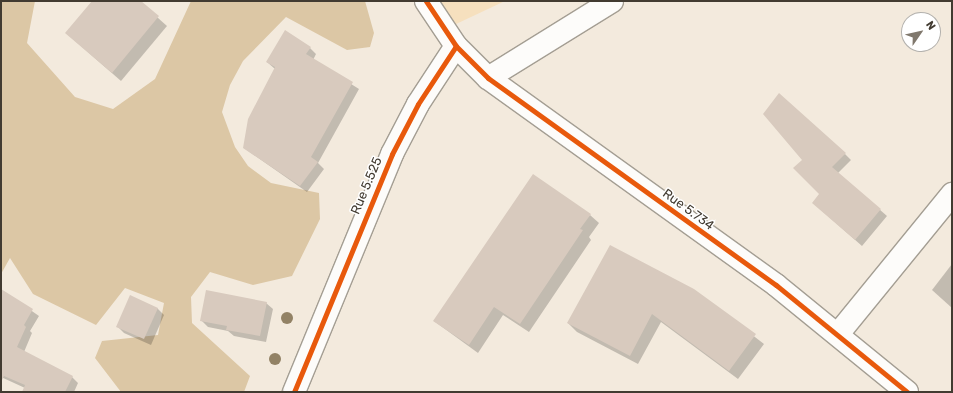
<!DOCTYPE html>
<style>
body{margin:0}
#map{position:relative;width:953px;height:393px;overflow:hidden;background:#f3eadd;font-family:Rubik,sans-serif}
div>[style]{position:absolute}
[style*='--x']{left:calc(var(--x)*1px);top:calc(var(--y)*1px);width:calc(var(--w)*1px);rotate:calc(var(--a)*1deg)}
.green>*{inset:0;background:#f6e0be}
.forest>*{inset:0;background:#dcc7a5}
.shadow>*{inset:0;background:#0003}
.building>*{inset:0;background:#d8cabe}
.roads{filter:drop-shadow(1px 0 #a49e93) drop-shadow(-1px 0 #a49e93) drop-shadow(0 1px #a49e93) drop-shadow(0 -1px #a49e93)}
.minor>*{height:22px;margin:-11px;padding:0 11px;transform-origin:11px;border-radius:11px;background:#fdfcfa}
.cycleway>*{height:5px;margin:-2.5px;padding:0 2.5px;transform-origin:2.5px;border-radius:2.5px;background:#e8590c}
.trees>*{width:12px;height:12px;margin:-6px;border-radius:50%;background:#928265}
span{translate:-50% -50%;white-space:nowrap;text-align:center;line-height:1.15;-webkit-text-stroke:3px #fff;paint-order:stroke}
.street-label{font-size:13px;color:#423b31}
.frame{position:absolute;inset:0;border:2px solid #423b31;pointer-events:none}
.north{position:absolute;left:901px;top:12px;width:40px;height:40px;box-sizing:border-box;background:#fff;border:1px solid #b3b1ad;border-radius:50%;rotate:56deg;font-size:11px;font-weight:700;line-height:16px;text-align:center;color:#423b31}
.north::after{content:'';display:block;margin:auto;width:14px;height:18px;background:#80786d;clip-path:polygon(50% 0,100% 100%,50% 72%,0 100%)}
</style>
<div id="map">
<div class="green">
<div style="clip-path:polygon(417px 1px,505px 1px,437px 33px)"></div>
</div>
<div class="forest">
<div style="clip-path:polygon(1px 1px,35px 1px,27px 43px,75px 97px,113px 109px,155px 79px,191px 1px,365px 1px,374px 33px,370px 47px,347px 50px,286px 17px,243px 61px,230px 85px,222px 112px,235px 147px,248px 166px,271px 183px,319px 193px,320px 219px,292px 276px,253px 285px,210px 272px,191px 297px,192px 323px,250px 376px,244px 392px,121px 392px,95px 358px,102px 341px,158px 335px,164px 303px,125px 288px,96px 325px,33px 294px,10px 258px,1px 274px)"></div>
</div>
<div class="shadow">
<div style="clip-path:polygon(93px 1px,139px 1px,167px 26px,121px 81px,66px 33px)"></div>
<div style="clip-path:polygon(310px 48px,316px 54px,313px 60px,359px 89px,318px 163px,324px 169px,307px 192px,244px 148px,275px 69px,267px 62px)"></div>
<div style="clip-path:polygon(845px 154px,851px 160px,838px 173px,887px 216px,862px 246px,820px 209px,821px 194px,795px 168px)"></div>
<div style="clip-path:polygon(590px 215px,599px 223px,589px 237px,591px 240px,529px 332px,503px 315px,478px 353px,434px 321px)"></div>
<div style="clip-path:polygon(952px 264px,952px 308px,932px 290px)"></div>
<div style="clip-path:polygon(694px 290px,764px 344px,738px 379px,661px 322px,638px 364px,577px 332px,568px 323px)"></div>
<div style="clip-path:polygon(6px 293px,39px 316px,30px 331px,32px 333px,24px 352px,72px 377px,78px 383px,74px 392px,23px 392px,25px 388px,1px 377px,1px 303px)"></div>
<div style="clip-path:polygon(266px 303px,273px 309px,266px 342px,234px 336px,228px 331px,208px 327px,201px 320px)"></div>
<div style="clip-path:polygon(157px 308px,164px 315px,151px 345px,124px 333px,118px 327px)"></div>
</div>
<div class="building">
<div style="clip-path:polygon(92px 1px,141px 1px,159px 16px,112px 73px,65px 33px)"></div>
<div style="clip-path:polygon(285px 30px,311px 47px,306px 54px,353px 82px,311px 157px,318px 162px,300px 186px,243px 148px,248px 119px,275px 67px,266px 62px)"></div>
<div style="clip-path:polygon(779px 93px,846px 153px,832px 167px,881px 209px,855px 240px,812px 203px,819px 194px,793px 168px,802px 160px,763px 114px)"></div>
<div style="clip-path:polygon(533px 174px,591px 214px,580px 229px,583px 230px,520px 324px,494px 307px,469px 345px,433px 321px)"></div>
<div style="clip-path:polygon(610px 245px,694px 289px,756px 334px,729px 371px,652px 314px,630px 356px,567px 323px)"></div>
<div style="clip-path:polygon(1px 289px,33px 309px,24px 325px,26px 327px,17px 347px,73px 376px,65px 392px,22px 392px,25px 385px,4px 376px,1px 382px)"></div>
<div style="clip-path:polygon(206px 290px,267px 302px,260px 336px,226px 330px,227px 326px,200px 321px)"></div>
<div style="clip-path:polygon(130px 295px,158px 308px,144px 339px,116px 327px)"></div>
</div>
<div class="roads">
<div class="minor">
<div style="--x:456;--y:46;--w:45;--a:45"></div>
<div style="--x:488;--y:78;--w:355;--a:35.7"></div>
<div style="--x:776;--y:285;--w:169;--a:39.2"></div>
<div style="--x:488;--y:78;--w:146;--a:-31.8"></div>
<div style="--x:838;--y:334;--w:181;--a:-50.8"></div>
<div style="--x:294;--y:392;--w:257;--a:-67.6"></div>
<div style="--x:392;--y:154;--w:56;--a:-62.5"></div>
<div style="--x:418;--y:104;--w:69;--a:-56.8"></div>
<div style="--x:456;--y:46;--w:54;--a:-123.7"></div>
</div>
</div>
<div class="cycleway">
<div style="--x:456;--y:46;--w:45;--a:45"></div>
<div style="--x:488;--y:78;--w:355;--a:35.7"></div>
<div style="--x:776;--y:285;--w:169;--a:39.2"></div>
<div style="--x:294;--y:392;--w:257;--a:-67.6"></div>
<div style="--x:392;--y:154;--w:56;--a:-62.5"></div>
<div style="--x:418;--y:104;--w:69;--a:-56.8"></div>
<div style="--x:456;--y:46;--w:54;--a:-123.7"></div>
</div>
<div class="trees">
<div style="left:287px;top:318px"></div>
<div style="left:275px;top:359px"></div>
</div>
<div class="street-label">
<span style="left:367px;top:186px;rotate:-67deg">Rue 5.525</span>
<span style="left:688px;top:210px;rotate:36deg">Rue 5.734</span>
</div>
<div class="frame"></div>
<div class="north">N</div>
</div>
